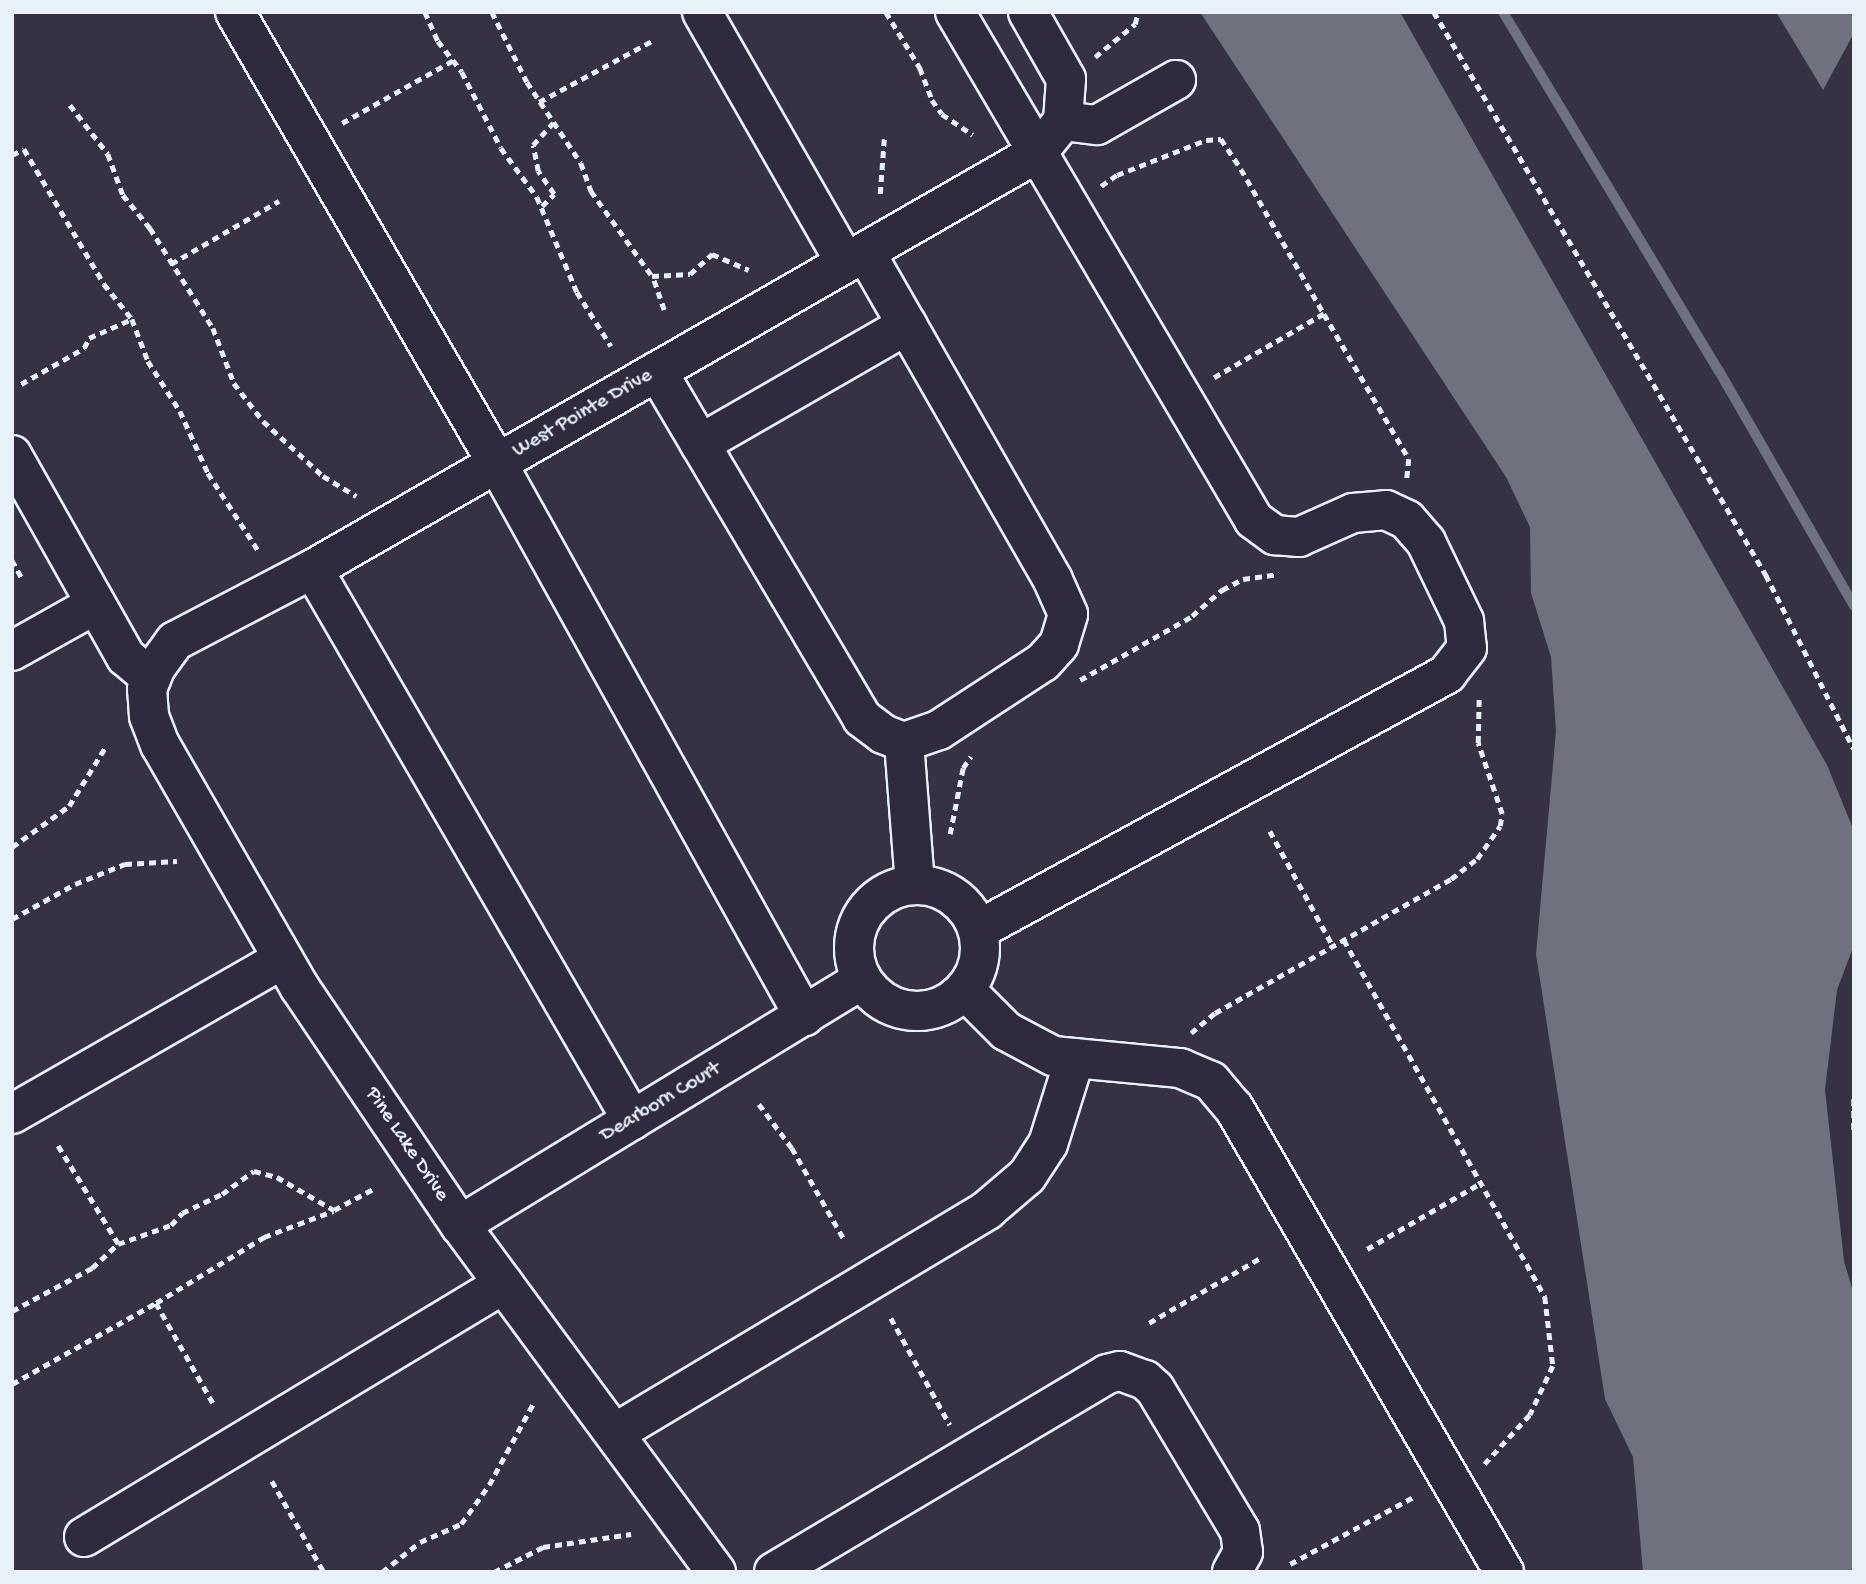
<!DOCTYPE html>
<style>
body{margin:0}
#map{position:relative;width:1866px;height:1584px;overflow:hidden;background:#363244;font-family:"Gochi Hand",sans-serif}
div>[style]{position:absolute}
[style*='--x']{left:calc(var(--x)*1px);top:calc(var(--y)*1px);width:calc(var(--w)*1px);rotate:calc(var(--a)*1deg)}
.water>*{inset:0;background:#70717f}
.stream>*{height:10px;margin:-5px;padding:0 5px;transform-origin:5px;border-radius:5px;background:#70717f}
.path>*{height:4.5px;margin-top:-2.25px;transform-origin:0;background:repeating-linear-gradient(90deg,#e8f1f8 0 7px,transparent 0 12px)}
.roads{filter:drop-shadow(2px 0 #e8f1f8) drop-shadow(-2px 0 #e8f1f8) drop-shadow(0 2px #e8f1f8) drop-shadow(0 -2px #e8f1f8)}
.minor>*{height:38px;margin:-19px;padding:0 19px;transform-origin:19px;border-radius:19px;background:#2f2a3d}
.minor>.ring{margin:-19px;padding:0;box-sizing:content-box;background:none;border:38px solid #2f2a3d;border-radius:50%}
span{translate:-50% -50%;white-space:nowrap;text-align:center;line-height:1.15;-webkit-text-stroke:6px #2f2a3d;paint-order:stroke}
.street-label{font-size:21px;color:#e8f1f8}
.frame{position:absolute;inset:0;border:14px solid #e8f1f8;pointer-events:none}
</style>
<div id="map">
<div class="water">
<div style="clip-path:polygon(1200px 12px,1400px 12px,1827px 765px,1854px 831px,1854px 945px,1837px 990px,1825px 1090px,1844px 1261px,1854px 1295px,1854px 1572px,1643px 1572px,1633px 1457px,1605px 1399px,1536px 954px,1556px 731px,1551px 657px,1531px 593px,1530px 527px,1506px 477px)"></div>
<div style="clip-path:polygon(1776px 12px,1854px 12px,1854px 33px,1823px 90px)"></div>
</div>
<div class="stream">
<div style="--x:1503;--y:12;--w:419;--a:59"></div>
<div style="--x:1719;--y:371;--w:271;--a:60.1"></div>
</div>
<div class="path">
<div style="--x:425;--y:12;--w:32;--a:66"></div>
<div style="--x:438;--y:41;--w:39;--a:52"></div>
<div style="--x:462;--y:72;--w:85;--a:62.8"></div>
<div style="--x:501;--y:148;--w:61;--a:53.7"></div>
<div style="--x:537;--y:197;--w:103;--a:67.2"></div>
<div style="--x:577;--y:292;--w:64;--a:57.8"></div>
<div style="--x:492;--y:12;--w:78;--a:63.4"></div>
<div style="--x:527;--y:82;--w:97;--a:56.3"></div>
<div style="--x:581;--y:163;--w:30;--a:70"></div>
<div style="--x:591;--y:191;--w:105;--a:54.3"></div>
<div style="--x:886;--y:12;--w:66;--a:58.7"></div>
<div style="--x:920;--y:68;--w:34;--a:69"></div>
<div style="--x:932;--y:100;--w:17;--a:54"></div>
<div style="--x:942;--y:114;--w:37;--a:34"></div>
<div style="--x:1434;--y:12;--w:654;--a:59.47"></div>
<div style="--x:1766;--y:575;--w:195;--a:63.2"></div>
<div style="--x:1095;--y:57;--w:52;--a:-39.5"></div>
<div style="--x:1135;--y:24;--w:12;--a:-76"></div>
<div style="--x:539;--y:102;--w:128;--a:-28.4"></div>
<div style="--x:70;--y:105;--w:62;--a:52.2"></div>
<div style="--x:108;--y:154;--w:44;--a:69.9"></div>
<div style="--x:123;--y:195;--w:43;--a:50.7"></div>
<div style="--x:150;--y:228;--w:118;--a:57.8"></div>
<div style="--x:213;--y:328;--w:59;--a:69.1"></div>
<div style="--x:234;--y:383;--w:48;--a:52.7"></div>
<div style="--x:263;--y:421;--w:81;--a:42.5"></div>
<div style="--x:323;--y:476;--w:39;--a:31"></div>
<div style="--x:342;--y:123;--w:129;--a:-29.4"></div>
<div style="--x:12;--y:155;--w:13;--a:-27"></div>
<div style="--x:24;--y:149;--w:157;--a:59.3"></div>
<div style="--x:104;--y:284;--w:45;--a:51.3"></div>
<div style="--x:132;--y:319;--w:45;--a:69.1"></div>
<div style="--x:148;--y:361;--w:59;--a:57.4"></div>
<div style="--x:180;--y:411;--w:68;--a:65.7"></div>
<div style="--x:208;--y:473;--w:92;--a:57"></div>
<div style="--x:1101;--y:186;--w:19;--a:-35"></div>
<div style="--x:1117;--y:175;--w:96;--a:-21.5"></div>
<div style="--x:1206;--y:140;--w:15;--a:-4"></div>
<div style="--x:1221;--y:139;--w:36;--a:56"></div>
<div style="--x:1241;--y:169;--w:167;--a:60.2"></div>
<div style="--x:1324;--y:314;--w:127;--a:149.8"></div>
<div style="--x:880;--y:194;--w:55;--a:-85.8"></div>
<div style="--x:542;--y:206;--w:17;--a:-45"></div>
<div style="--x:554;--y:194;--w:28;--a:-125"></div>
<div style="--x:538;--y:171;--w:26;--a:-101"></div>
<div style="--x:533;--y:145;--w:30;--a:-48"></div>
<div style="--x:171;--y:264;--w:125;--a:-30.3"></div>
<div style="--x:664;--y:310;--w:36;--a:-109"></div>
<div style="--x:652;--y:276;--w:38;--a:-3"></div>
<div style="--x:690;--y:274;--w:30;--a:-42"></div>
<div style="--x:712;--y:254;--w:40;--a:23.4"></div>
<div style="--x:1324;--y:314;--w:168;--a:59.6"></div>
<div style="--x:1409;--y:459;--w:20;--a:96"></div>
<div style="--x:21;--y:384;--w:73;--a:-29.7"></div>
<div style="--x:84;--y:348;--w:11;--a:-63"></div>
<div style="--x:89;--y:338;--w:47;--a:-23.8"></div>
<div style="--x:12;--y:560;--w:23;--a:61"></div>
<div style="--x:1080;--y:680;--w:129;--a:-29.7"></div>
<div style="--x:1192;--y:616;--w:40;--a:-41"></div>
<div style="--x:1222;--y:590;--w:24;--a:-28"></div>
<div style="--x:1243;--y:579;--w:36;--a:-8"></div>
<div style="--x:1270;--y:831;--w:131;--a:61.3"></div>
<div style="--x:950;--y:834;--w:67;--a:-78.9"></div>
<div style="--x:963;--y:768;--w:14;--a:-56"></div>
<div style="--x:12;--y:847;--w:70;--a:-35.7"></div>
<div style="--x:69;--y:806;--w:70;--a:-58.3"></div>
<div style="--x:12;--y:919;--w:72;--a:-29.1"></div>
<div style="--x:75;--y:884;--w:54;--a:-21.8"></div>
<div style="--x:125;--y:864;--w:52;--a:-3.3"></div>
<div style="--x:1344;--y:940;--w:410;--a:60.6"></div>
<div style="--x:1545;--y:1297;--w:69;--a:83.4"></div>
<div style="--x:1553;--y:1366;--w:54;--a:115.1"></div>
<div style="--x:1530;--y:1415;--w:67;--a:132.6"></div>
<div style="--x:1191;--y:1033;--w:31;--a:-40"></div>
<div style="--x:1215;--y:1013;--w:271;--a:-29.6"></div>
<div style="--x:1451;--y:879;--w:33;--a:-38"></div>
<div style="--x:1477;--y:859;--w:40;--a:-55.1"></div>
<div style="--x:1500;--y:826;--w:12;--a:-81"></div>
<div style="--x:1502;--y:814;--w:75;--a:-108.7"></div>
<div style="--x:1478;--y:743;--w:46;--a:-88.8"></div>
<div style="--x:1854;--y:1099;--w:34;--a:90"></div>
<div style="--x:759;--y:1104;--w:55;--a:53.1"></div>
<div style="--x:792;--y:1148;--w:107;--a:60.3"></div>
<div style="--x:118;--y:1244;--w:56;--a:-19.7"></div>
<div style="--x:171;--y:1225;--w:16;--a:-47"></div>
<div style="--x:182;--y:1213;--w:44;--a:-25.4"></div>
<div style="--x:222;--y:1194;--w:39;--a:-36"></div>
<div style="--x:254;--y:1171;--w:24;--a:15"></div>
<div style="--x:277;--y:1177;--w:66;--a:30.1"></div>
<div style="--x:334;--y:1210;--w:47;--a:-28.2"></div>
<div style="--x:1367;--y:1249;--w:132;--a:-30.1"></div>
<div style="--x:156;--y:1303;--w:127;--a:-31.4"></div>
<div style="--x:264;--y:1237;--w:74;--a:-20.6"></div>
<div style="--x:12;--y:1311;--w:91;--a:-28.3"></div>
<div style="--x:92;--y:1268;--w:35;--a:-43"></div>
<div style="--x:118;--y:1244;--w:119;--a:-121.5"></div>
<div style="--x:891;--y:1318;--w:122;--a:61.1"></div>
<div style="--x:1149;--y:1323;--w:131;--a:-30.3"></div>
<div style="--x:12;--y:1384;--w:165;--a:-29.4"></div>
<div style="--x:156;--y:1303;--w:115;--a:60.3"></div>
<div style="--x:272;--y:1481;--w:105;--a:60.3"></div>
<div style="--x:1290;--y:1564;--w:142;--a:-28.5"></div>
<div style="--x:382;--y:1572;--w:48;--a:-38.3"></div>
<div style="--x:420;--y:1542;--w:45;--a:-23.7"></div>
<div style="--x:461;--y:1524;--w:48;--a:-54.3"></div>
<div style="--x:489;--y:1485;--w:92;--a:-61.5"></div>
<div style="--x:494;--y:1572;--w:55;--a:-27"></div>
<div style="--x:543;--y:1547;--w:89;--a:-8.4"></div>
</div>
<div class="roads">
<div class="minor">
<div style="--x:235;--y:12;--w:522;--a:59.85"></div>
<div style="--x:497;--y:463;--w:633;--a:60.96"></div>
<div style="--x:702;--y:12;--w:289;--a:60.2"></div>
<div style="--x:955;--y:12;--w:589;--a:59.52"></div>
<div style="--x:1254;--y:520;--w:26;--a:36"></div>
<div style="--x:1275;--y:535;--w:24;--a:5"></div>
<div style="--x:1299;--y:537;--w:59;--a:-24"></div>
<div style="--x:1353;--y:513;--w:33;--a:-5"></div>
<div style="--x:1386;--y:510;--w:23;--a:25"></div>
<div style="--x:1407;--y:520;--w:29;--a:49"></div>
<div style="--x:1426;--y:542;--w:88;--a:64.3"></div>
<div style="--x:1464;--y:621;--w:27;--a:84"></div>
<div style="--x:1467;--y:648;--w:33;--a:128"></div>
<div style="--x:1447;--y:674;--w:534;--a:151.37"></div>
<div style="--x:1063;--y:121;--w:34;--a:7"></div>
<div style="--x:1097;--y:125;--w:91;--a:-29.7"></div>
<div style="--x:657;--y:371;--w:403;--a:59.4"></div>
<div style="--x:862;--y:718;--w:26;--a:37"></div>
<div style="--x:883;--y:734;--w:22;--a:21"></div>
<div style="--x:904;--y:742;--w:37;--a:-19"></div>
<div style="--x:939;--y:730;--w:124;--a:-33.2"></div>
<div style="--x:1043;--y:662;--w:24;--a:-48"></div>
<div style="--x:1059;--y:644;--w:31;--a:-73"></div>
<div style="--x:1068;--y:614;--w:37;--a:-114"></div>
<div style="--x:1053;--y:580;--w:378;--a:-119.8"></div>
<div style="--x:700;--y:444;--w:239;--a:-29.9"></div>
<div style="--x:12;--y:455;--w:232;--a:60.6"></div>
<div style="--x:126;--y:657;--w:33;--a:40"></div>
<div style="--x:313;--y:569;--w:637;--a:59.93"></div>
<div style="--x:12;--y:651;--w:96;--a:-29.2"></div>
<div style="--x:904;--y:742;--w:142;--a:85.6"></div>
<div class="ring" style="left:854px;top:885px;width:88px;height:88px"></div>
<div style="--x:965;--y:990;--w:58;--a:45"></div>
<div style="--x:1006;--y:1031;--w:53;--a:28"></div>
<div style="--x:1053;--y:1056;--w:128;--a:5.4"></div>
<div style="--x:1180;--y:1068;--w:34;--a:23"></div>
<div style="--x:1211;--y:1081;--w:35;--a:50"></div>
<div style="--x:1234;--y:1108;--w:537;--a:59.81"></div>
<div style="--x:12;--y:1114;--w:312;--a:-29.8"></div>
<div style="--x:460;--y:1225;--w:471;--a:-31.4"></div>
<div style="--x:615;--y:1433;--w:434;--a:-30.9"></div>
<div style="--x:987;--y:1210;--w:52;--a:-40.4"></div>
<div style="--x:1027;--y:1176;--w:38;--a:-57"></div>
<div style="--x:1048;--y:1144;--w:90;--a:-72.6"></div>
<div style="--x:84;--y:1537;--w:490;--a:-31.1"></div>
<div style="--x:716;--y:1572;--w:431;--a:-126.4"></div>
<div style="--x:460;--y:1225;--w:286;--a:-124"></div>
<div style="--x:300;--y:988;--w:280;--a:-119.9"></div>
<div style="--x:160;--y:745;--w:31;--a:-111"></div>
<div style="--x:149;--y:716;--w:27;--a:-94"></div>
<div style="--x:147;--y:689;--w:24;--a:-68"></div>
<div style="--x:156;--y:667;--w:32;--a:-54"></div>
<div style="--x:175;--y:641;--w:156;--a:-27.6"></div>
<div style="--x:313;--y:569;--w:835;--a:-29.88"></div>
<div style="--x:1037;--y:153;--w:41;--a:-50.9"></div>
<div style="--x:1063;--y:121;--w:42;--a:-85.9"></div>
<div style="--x:1066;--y:79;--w:77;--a:-119.6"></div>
<div style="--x:774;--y:1572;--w:387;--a:-30.7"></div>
<div style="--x:1107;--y:1374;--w:13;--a:-13"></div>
<div style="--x:1120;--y:1371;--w:27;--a:20"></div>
<div style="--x:1145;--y:1380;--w:13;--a:42"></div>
<div style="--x:1155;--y:1389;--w:165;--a:59.1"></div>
<div style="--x:1240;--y:1531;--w:21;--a:82"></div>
<div style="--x:1243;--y:1552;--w:23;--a:119"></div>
</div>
</div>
<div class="street-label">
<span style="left:583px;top:414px;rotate:-30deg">West Pointe Drive</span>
<span style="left:661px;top:1103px;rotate:-31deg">Dearborn Court</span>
<span style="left:406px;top:1145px;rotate:56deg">Pine Lake Drive</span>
</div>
<div class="frame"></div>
</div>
